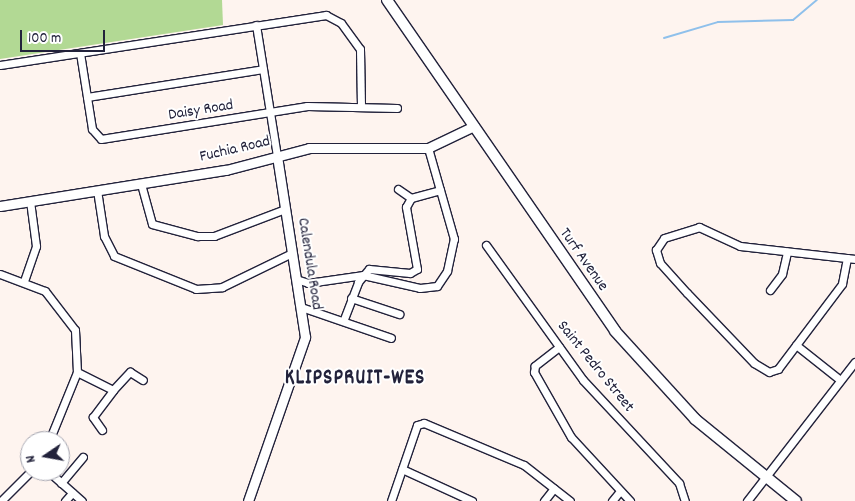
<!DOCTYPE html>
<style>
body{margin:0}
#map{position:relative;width:855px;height:501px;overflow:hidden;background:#fef4ef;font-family:Dekko,sans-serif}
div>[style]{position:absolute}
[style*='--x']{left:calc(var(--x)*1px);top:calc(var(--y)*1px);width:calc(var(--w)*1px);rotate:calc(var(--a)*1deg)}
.green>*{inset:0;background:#b2d994}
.stream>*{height:2px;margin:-1px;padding:0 1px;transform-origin:1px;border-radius:1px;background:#8fc0eb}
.roads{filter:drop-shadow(1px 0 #22223b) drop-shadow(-1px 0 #22223b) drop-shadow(0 1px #22223b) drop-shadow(0 -1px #22223b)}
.minor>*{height:7px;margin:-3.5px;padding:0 3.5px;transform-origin:3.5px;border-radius:3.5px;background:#fff}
.tertiary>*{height:9px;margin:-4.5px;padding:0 4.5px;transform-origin:4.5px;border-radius:4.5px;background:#fff}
.secondary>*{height:10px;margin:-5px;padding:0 5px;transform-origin:5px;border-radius:5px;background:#fff}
span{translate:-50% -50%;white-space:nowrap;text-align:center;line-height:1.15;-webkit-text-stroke:4px #fff;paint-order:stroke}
.street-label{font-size:16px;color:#22223b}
.district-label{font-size:21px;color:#22223b;font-weight:700;letter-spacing:1px}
.north{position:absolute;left:20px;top:431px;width:50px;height:50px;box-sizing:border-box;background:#fff;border:1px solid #a7a7b1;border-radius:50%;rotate:258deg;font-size:14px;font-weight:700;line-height:20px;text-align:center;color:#22223b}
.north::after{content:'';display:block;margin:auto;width:18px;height:22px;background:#22223b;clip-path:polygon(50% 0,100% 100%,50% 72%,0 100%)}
.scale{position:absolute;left:20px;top:30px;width:85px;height:22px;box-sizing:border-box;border:2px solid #22223b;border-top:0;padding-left:6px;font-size:15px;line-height:18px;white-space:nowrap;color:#22223b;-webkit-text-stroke:4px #fff;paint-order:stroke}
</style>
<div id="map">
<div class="green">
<div style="clip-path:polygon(0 0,222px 0,223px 25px,0 59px)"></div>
</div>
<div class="stream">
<div style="--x:664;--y:38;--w:56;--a:-16.5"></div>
<div style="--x:718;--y:22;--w:75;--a:-1.5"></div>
<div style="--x:793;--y:20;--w:31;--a:-40"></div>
</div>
<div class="roads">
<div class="minor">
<div style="--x:256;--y:25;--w:133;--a:80.9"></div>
<div style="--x:80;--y:53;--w:77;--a:81"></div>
<div style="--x:92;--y:129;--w:13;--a:48"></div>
<div style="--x:101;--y:139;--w:209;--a:-9.1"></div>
<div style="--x:307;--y:106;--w:90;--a:1.3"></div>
<div style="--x:0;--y:65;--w:330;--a:-8.7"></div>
<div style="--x:326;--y:15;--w:17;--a:28"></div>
<div style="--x:341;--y:23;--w:32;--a:54"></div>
<div style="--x:360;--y:49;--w:58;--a:89"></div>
<div style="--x:87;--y:97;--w:178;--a:-9"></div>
<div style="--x:141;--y:184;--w:41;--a:74.6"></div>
<div style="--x:152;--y:224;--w:47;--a:14.9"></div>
<div style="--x:197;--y:236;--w:17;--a:0"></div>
<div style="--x:214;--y:236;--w:76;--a:-20.8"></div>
<div style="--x:398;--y:189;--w:16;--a:35"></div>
<div style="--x:97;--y:190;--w:47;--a:81.3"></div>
<div style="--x:104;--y:236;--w:22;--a:63"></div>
<div style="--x:114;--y:256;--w:88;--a:21.9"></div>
<div style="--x:196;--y:289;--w:26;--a:-4"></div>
<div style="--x:222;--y:287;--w:78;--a:-25.9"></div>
<div style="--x:486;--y:245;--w:166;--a:54.3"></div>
<div style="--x:583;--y:380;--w:141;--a:47"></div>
<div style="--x:679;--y:483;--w:19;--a:72"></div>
<div style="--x:847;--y:258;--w:26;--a:101"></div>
<div style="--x:842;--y:284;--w:106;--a:127"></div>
<div style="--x:778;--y:369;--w:9;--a:162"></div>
<div style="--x:769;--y:372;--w:17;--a:-149"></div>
<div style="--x:754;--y:363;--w:97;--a:-133.7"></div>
<div style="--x:687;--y:293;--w:40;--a:-132"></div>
<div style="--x:660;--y:263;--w:14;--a:-107"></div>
<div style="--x:656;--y:250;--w:14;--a:-56"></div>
<div style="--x:664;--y:238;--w:37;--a:-17"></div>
<div style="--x:699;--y:227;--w:45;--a:24.9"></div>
<div style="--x:740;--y:246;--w:116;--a:6.4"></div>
<div style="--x:0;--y:274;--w:48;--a:20.7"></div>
<div style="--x:45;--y:291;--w:49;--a:52.4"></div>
<div style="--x:75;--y:330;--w:42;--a:87.3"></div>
<div style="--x:77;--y:372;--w:74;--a:112.1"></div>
<div style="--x:296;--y:279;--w:13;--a:18"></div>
<div style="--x:308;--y:283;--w:56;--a:-8.3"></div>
<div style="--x:363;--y:275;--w:58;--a:12.8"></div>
<div style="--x:420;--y:288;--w:17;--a:-7"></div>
<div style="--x:437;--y:286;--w:18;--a:-56"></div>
<div style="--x:447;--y:271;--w:33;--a:-78"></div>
<div style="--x:454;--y:239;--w:51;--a:-105.9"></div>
<div style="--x:24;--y:281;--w:37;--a:-71"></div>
<div style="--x:36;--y:246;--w:45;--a:-97.6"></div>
<div style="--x:770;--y:290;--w:20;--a:-53"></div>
<div style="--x:782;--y:274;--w:23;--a:-77"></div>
<div style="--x:351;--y:298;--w:51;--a:18.4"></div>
<div style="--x:301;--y:307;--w:95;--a:19"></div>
<div style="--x:344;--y:319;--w:40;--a:-69"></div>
<div style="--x:358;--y:282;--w:17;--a:-50"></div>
<div style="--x:369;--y:269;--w:41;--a:5.6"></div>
<div style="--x:410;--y:273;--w:8;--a:-30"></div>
<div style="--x:417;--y:269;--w:63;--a:-100.1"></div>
<div style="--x:406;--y:207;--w:10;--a:-61"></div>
<div style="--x:411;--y:198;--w:30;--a:-15"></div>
<div style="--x:440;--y:190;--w:44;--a:-105.9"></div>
<div style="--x:796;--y:345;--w:56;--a:38.5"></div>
<div style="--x:559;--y:347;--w:31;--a:142"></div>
<div style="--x:535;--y:366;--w:6;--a:99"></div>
<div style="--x:534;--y:372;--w:75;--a:60.4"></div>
<div style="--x:571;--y:437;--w:87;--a:47.3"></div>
<div style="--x:77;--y:372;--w:40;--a:26.6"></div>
<div style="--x:102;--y:430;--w:16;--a:-125"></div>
<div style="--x:93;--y:417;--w:34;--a:-53"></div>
<div style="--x:113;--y:390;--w:25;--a:-47"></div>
<div style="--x:130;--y:372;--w:15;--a:32"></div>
<div style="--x:402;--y:469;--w:77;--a:24.6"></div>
<div style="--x:48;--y:471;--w:45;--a:41.4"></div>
<div style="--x:61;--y:483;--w:34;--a:-50"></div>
<div style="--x:1;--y:501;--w:42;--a:-45"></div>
<div style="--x:65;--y:501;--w:11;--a:-49"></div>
<div style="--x:391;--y:501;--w:80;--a:-71.1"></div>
<div style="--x:417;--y:425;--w:7;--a:-16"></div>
<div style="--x:424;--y:423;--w:108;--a:22.8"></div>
<div style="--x:524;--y:465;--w:58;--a:38"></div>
<div style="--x:544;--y:501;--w:16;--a:-52"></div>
<div style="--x:612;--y:501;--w:13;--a:-51"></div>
<div style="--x:747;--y:501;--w:176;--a:-52.2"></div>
</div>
<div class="tertiary">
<div style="--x:0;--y:206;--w:229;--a:-9.1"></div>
<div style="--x:226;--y:170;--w:86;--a:-14.8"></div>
<div style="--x:309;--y:148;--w:119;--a:0"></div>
<div style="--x:428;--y:148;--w:51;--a:-25.6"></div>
<div style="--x:248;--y:501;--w:174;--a:-70.8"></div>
<div style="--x:305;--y:337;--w:183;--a:-98.8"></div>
</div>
<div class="secondary">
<div style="--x:387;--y:0;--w:402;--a:55.4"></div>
<div style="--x:615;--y:331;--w:119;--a:47.7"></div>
<div style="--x:695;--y:419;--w:130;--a:39.1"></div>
</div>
</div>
<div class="street-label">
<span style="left:201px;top:111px;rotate:-9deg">Daisy Road</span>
<span style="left:235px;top:150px;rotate:-13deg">Fuchia Road</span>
<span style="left:583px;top:260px;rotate:55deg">Turf Avenue</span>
<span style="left:309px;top:264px;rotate:81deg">Calendula Road</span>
<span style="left:595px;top:367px;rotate:51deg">Saint Pedro Street</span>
</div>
<div class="district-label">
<span style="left:355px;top:379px">KLIPSPRUIT-WES</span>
</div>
<div class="north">N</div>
<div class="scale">100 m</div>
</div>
